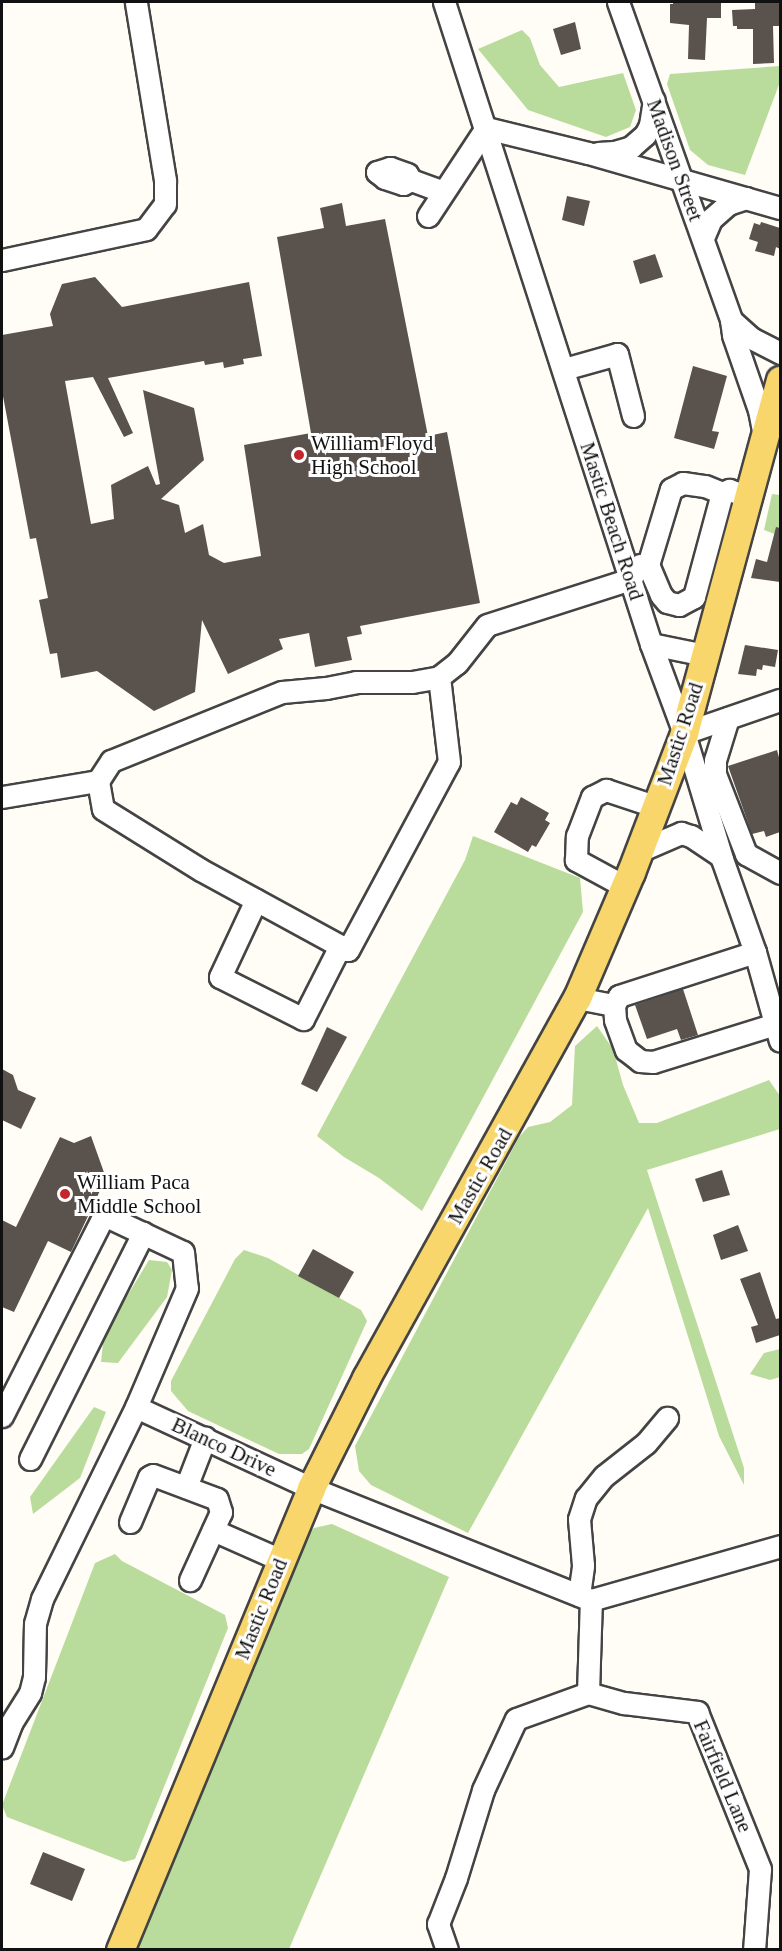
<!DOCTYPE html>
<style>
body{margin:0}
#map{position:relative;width:782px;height:1951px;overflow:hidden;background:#fffdf5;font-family:"Times New Roman",serif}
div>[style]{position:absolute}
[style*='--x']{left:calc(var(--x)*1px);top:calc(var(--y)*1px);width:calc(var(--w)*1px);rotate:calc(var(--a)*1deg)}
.forest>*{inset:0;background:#b9dc9c}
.building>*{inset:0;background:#5a524d}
.roads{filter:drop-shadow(2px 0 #444) drop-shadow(-2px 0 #444) drop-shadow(0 2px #444) drop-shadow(0 -2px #444)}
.minor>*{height:21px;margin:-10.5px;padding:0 10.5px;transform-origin:10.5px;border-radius:10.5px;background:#fff}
.major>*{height:27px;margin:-13.5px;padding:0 13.5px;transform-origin:13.5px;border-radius:13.5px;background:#f9d66b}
.dots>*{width:16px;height:16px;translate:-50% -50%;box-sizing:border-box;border:3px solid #fff;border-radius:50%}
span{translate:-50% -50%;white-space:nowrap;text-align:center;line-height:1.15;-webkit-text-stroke:6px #fff;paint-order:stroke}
.street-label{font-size:21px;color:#111}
.poi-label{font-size:21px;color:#111}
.left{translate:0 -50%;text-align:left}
.frame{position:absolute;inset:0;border:3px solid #111;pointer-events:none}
</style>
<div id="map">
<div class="forest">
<div style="clip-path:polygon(522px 30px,530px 38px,540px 65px,559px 87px,623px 73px,636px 110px,630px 127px,606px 137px,528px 110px,478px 49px)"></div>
<div style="clip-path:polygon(780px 66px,780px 82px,745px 175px,708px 165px,690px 150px,667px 84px,670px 74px)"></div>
<div style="clip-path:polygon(772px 494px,780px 495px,780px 536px,764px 530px)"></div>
<div style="clip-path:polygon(473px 836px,580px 878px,583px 912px,422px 1211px,379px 1178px,344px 1157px,317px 1136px,465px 860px)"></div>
<div style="clip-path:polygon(597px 1026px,613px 1049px,623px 1085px,639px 1123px,657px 1123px,769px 1080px,780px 1096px,780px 1129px,647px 1170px,744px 1468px,744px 1485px,719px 1436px,648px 1208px,468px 1533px,371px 1485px,359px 1471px,355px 1446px,519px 1137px,528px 1127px,550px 1122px,572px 1105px,575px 1046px)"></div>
<div style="clip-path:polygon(244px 1250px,268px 1258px,361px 1310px,367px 1321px,309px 1449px,302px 1454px,279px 1454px,188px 1411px,171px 1391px,171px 1381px,235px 1259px)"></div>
<div style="clip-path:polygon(149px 1260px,167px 1262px,172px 1270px,167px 1297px,118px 1363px,101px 1362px,104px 1334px)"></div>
<div style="clip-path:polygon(780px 1349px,780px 1377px,770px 1380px,750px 1374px,764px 1353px)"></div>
<div style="clip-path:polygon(94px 1407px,106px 1412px,80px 1478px,33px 1514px,30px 1497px)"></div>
<div style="clip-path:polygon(332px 1524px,449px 1577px,289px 1949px,135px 1950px,303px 1540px,314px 1528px)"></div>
<div style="clip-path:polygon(115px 1554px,122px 1561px,225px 1615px,228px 1628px,135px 1859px,124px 1862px,7px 1817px,2px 1805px,95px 1563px)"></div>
</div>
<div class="building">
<div style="clip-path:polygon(673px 2px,721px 2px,721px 18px,707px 18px,705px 60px,688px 59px,689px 25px,670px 23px,670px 4px,673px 4px)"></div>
<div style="clip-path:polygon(755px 2px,780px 2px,780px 26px,773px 26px,774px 63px,753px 64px,753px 29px,737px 29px,737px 26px,733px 26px,732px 10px,755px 9px)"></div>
<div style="clip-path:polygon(575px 22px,581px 49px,561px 55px,553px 29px)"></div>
<div style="clip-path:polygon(567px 196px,590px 201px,584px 226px,562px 220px)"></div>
<div style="clip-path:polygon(342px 203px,346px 226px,385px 219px,428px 436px,447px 432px,480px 603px,360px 626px,362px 634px,347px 637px,352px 660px,315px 667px,309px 633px,279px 639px,283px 649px,228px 674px,202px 620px,195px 692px,154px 711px,97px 671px,61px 678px,57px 653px,50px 654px,39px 600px,48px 598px,36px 538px,30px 539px,2px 391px,2px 335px,53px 326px,50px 314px,62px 284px,95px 277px,122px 307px,249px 282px,262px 356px,243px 359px,244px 364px,224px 368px,223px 362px,205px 365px,204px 361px,108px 378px,133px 433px,124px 437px,93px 377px,65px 381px,91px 524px,114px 519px,111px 485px,148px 466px,156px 485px,160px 484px,143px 390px,194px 408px,204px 460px,161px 499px,179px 505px,185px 533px,203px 524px,209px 555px,224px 563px,261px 556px,244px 445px,311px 433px,277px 237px,324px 228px,320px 208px)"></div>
<div style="clip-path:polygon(761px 222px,780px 228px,780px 249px,776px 247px,774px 256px,755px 251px,758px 242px,749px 239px,754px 223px,760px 225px)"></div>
<div style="clip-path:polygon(655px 254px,663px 277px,640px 284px,633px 261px)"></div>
<div style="clip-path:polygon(693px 366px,727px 376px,712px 431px,719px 432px,714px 449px,674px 438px)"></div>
<div style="clip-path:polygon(776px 527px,780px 528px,780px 582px,751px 578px,756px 559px,767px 562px)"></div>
<div style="clip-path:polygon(745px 645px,778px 650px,775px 667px,763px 665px,762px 670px,757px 669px,756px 676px,738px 674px)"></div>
<div style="clip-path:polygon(777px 750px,780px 761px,780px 832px,766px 837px,764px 831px,752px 834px,728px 766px)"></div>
<div style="clip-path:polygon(521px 797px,549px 813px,545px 820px,550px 823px,536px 847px,532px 845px,528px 852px,494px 832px,511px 802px,517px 805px)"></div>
<div style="clip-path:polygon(683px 989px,698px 1035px,681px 1040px,677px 1029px,647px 1039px,635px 1005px)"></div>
<div style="clip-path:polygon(327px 1027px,347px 1037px,317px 1092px,301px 1084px)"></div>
<div style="clip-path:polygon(2px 1069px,13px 1075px,18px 1090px,36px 1098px,21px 1129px,2px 1120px)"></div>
<div style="clip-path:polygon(91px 1136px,106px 1178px,71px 1252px,48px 1241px,14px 1312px,2px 1307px,2px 1220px,16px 1227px,60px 1137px,74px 1143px)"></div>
<div style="clip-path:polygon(722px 1170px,730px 1195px,703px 1202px,695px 1179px)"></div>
<div style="clip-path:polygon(738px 1225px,748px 1251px,721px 1260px,713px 1235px)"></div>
<div style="clip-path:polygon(313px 1249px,354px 1272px,339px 1298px,298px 1276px)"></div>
<div style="clip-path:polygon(760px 1272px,776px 1319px,780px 1318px,780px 1335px,756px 1343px,751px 1327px,758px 1325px,740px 1279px)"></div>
<div style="clip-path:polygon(43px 1852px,85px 1869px,72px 1901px,30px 1884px)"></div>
</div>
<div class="roads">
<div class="minor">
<div style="--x:444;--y:2;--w:675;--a:72.13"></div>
<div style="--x:651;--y:644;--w:95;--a:69.7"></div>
<div style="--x:684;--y:733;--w:132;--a:73.2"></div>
<div style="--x:722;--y:859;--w:99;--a:70.5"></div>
<div style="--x:755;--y:952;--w:92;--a:74.3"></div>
<div style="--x:618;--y:2;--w:337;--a:70.4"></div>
<div style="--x:731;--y:320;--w:15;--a:82"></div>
<div style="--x:733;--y:335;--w:79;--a:70.9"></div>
<div style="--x:759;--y:410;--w:25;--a:79"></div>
<div style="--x:486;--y:128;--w:105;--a:13.8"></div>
<div style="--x:588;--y:153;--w:200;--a:16"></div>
<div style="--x:598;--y:153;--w:16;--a:-4"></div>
<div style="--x:614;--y:152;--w:18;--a:-16"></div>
<div style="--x:631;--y:147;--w:18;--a:-41"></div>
<div style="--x:645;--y:135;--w:11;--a:-63"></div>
<div style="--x:650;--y:125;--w:25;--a:-81"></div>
<div style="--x:411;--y:180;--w:9;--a:153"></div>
<div style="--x:403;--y:184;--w:19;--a:-162"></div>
<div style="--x:385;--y:178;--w:10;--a:-143"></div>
<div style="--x:377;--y:172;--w:14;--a:-17"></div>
<div style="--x:390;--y:168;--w:18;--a:19"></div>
<div style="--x:407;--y:174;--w:7;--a:56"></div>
<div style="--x:411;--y:180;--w:33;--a:20"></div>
<div style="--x:428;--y:216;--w:105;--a:-56.6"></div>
<div style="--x:703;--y:238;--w:21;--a:-67"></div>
<div style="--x:711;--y:219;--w:23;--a:-41"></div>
<div style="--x:728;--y:204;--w:19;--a:-18"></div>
<div style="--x:2;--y:260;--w:147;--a:-12.1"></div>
<div style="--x:146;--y:229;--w:31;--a:-53"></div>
<div style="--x:165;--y:204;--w:24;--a:-90"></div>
<div style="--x:165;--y:180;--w:180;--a:-99.3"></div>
<div style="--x:731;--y:320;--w:27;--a:42"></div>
<div style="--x:751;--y:338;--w:33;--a:27"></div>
<div style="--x:564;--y:369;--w:55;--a:-15.8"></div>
<div style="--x:617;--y:354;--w:64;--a:75.5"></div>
<div style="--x:722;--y:493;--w:108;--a:105.1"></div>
<div style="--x:694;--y:597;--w:17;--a:152"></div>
<div style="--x:679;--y:605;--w:12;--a:-166"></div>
<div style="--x:667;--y:602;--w:9;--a:-131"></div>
<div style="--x:661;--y:595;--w:33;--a:-113"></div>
<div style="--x:648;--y:565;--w:79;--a:-73.2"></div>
<div style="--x:671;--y:489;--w:13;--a:-27"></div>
<div style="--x:683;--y:483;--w:22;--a:8"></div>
<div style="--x:705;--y:486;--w:18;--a:22"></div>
<div style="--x:722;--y:493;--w:8;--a:-23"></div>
<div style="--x:729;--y:490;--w:19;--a:18"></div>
<div style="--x:651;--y:644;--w:55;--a:11.5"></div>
<div style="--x:728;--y:718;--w:44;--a:107.2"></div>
<div style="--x:715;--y:760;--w:14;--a:90"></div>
<div style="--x:715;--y:774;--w:86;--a:68.8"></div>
<div style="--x:746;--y:854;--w:39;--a:29"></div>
<div style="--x:684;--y:733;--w:102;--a:-19"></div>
<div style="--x:98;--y:781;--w:28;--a:80"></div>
<div style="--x:103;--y:809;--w:115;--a:31.9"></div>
<div style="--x:201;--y:870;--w:167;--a:28.6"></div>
<div style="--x:348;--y:950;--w:213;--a:-61.8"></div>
<div style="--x:449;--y:762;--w:86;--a:-96.7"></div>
<div style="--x:2;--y:797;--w:97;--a:-9.5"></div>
<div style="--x:98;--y:781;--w:24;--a:-57"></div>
<div style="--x:111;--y:761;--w:184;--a:-22"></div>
<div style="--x:282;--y:692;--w:44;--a:-5.2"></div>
<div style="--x:326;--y:688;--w:31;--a:-11"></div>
<div style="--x:356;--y:682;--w:56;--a:0"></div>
<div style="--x:412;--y:682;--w:27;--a:-10"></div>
<div style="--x:439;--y:677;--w:23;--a:-38"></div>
<div style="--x:457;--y:663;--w:48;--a:-51.7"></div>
<div style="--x:487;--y:625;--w:150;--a:-17.8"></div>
<div style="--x:630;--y:579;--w:17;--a:-54"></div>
<div style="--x:640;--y:565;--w:8;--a:0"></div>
<div style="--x:639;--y:851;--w:46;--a:-23.2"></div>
<div style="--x:681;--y:833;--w:10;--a:17"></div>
<div style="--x:691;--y:836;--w:36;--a:34"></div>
<div style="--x:624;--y:886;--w:55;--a:-151.6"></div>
<div style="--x:576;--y:860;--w:24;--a:-88"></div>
<div style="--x:577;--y:836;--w:42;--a:-69"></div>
<div style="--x:592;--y:797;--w:16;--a:-27"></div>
<div style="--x:606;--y:790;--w:54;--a:18.4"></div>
<div style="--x:256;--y:900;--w:85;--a:115.1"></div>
<div style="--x:220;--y:977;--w:93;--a:26.8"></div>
<div style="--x:303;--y:1019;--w:82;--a:-63.1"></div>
<div style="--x:755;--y:952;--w:143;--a:162.1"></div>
<div style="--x:619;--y:996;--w:10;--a:119"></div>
<div style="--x:614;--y:1005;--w:15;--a:86"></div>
<div style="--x:615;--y:1020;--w:32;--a:70"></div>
<div style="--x:626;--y:1050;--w:18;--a:38"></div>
<div style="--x:640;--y:1061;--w:13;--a:4"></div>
<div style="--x:653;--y:1062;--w:128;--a:-17.3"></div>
<div style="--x:577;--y:998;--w:38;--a:11"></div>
<div style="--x:136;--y:1407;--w:193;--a:24.8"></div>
<div style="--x:311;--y:1488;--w:302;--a:21.8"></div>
<div style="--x:591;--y:1600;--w:197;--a:-15.9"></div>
<div style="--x:2;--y:1416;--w:225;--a:-63.1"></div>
<div style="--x:104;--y:1215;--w:87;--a:25.1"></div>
<div style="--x:183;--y:1252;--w:36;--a:84"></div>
<div style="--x:187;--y:1288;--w:129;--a:113.2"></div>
<div style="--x:136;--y:1407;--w:214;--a:116.1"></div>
<div style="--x:42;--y:1599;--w:25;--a:106"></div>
<div style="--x:35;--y:1623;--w:54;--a:91.1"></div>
<div style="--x:34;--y:1677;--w:16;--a:104"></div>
<div style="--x:30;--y:1693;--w:36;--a:122"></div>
<div style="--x:11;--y:1724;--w:25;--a:111"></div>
<div style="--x:30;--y:1459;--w:253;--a:-63.4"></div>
<div style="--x:186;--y:1487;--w:53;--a:-68.8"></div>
<div style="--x:130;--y:1522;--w:49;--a:-67.1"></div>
<div style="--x:149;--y:1477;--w:4;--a:-27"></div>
<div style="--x:153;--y:1475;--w:68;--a:20.6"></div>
<div style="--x:217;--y:1499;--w:14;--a:73"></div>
<div style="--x:221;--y:1512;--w:75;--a:114.5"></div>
<div style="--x:213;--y:1530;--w:74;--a:23.8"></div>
<div style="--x:579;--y:1595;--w:30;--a:-82"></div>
<div style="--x:583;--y:1565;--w:46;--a:-95"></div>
<div style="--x:579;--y:1519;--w:22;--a:-72"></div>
<div style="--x:586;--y:1498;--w:28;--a:-51"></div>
<div style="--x:604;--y:1476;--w:53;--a:-38.2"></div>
<div style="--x:646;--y:1443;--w:33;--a:-50"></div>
<div style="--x:588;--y:1693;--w:93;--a:-88.2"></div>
<div style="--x:447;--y:1950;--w:28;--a:-109"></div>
<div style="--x:438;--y:1924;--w:49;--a:-68.6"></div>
<div style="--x:456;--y:1878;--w:92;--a:-72.9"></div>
<div style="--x:483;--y:1790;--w:78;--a:-65.1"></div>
<div style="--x:516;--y:1719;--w:77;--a:-19.9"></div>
<div style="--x:588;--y:1693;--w:37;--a:16"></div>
<div style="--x:624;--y:1703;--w:74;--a:7"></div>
<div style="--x:697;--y:1712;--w:169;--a:68.1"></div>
<div style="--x:760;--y:1869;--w:81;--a:94.2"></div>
</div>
<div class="major">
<div style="--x:120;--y:1950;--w:500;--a:-67.5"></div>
<div style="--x:311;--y:1488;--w:123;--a:-63.4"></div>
<div style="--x:366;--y:1378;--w:435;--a:-61"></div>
<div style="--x:577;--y:998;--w:137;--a:-66.8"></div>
<div style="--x:631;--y:872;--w:149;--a:-69.1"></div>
<div style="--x:684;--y:733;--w:366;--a:-74.8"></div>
</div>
</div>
<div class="dots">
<div style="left:299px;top:455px;background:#c4262e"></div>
<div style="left:65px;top:1194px;background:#c4262e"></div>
</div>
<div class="street-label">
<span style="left:675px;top:160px;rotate:70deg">Madison Street</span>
<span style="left:612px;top:521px;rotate:72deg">Mastic Beach Road</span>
<span style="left:680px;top:734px;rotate:-72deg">Mastic Road</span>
<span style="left:480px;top:1176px;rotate:-60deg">Mastic Road</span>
<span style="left:224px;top:1447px;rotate:25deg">Blanco Drive</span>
<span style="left:261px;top:1609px;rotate:-68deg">Mastic Road</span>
<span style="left:723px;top:1776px;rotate:67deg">Fairfield Lane</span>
</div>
<div class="poi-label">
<span class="left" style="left:311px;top:455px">William Floyd<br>High School</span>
<span class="left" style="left:77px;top:1194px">William Paca<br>Middle School</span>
</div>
<div class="frame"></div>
</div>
